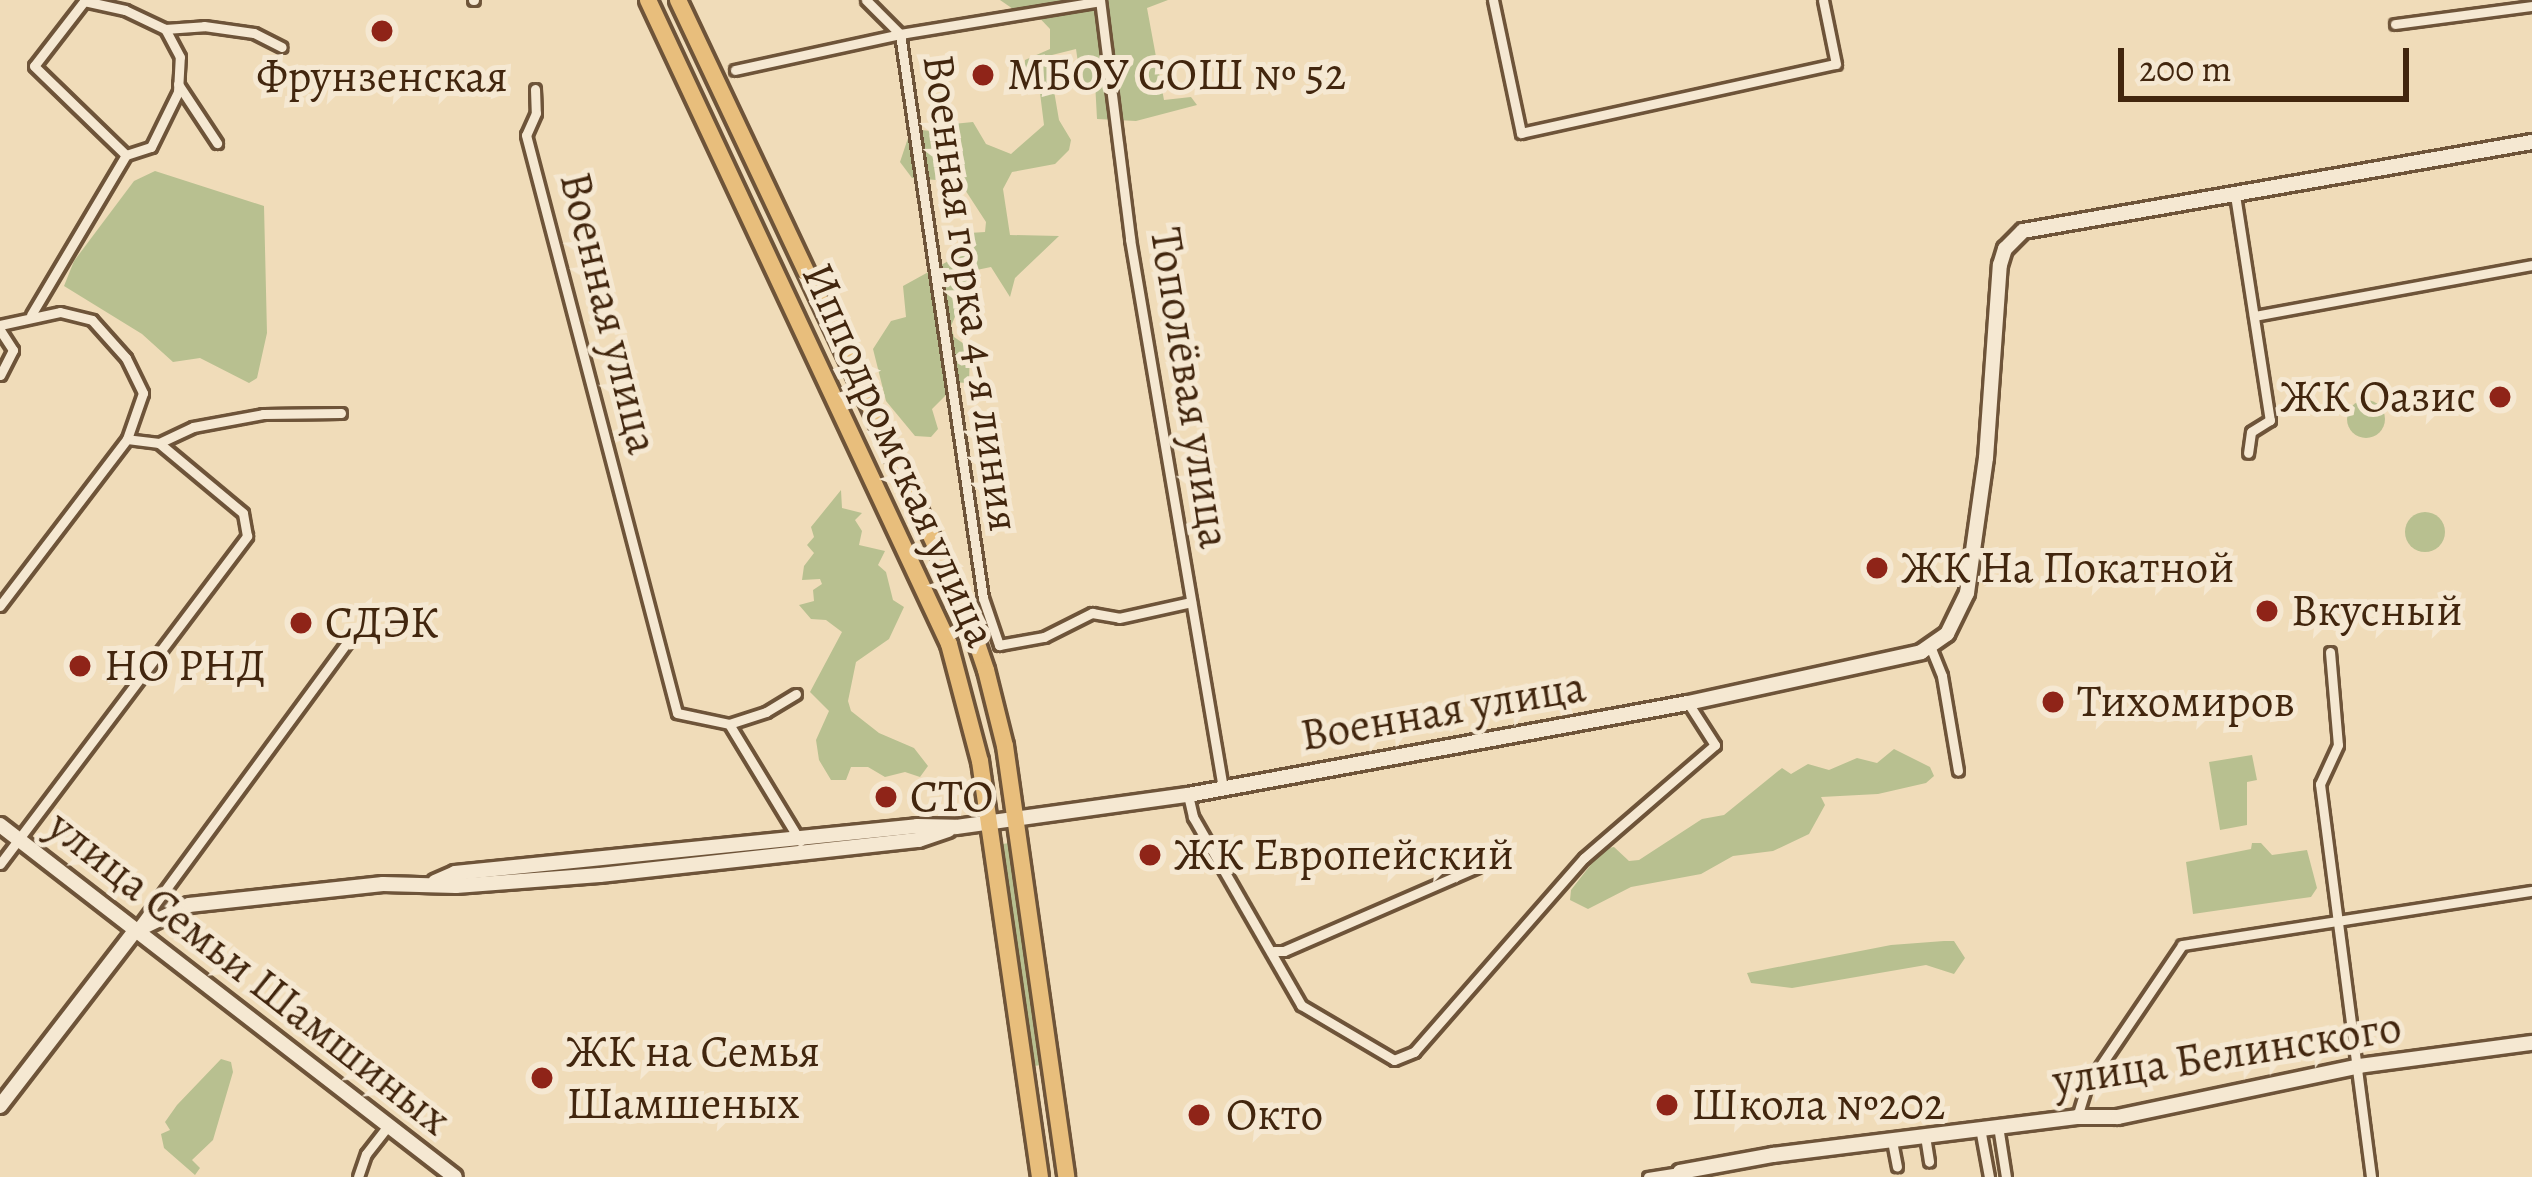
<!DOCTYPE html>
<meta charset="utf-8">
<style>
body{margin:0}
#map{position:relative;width:2532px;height:1177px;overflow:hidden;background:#f0dcb9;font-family:Alegreya,serif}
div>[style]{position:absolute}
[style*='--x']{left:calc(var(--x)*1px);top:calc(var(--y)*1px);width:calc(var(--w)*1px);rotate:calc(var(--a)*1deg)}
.green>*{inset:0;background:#b8c090}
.round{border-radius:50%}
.roads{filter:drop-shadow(3px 0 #6e5439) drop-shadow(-3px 0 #6e5439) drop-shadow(0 3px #6e5439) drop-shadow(0 -3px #6e5439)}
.street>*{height:9px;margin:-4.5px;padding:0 4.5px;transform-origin:4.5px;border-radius:4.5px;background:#f5e8d2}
.secondary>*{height:14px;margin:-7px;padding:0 7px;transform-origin:7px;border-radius:7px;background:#f5e8d2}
.highway>*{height:16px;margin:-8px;padding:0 8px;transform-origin:8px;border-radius:8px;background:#e8be7c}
.dots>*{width:33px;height:33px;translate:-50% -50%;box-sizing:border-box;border:6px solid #f5e8d2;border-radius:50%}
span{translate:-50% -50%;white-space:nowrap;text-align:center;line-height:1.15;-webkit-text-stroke:10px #f5e8d2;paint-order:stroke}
.poi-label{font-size:45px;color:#42260e}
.left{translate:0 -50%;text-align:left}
.right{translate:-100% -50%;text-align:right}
.street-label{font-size:45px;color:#42260e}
.scale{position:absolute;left:2118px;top:48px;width:291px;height:54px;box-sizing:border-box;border:6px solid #42260e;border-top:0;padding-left:15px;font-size:36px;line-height:42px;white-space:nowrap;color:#42260e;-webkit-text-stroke:9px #f5e8d2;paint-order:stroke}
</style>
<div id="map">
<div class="green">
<div style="clip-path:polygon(1000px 0,1168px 0,1147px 8px,1164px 100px,1191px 97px,1197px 105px,1136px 121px,1097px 119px,1095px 82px,1081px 84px,1076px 49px,1048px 56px,1059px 120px,1071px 140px,1069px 150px,1055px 164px,1012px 172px,1003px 189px,1010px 235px,1059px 236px,1015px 278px,1010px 297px,991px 267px,967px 272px,966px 313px,957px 312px,951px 326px,954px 337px,970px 348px,969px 383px,949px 382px,946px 395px,932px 409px,938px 429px,931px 437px,915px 436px,886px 401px,873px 349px,891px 321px,906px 317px,903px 286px,952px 259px,954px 248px,969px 233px,985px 232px,986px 222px,960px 182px,912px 178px,900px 162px,911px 129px,931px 131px,933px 126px,973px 122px,986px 144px,1011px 154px,1044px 125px,1040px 93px,1024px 94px,1025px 60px,1050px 49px,1050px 29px,1031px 9px,1016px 11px)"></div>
<div style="clip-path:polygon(155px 171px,264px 206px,267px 333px,257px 378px,249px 383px,200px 358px,173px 362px,142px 334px,64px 286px,74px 261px,134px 181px)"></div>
<div class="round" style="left:2347px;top:400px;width:38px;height:38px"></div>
<div style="clip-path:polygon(841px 490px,842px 508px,862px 513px,855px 520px,862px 531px,859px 545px,885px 551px,878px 565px,886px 572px,893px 600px,904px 607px,889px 639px,856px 662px,848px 701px,851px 711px,879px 733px,914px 748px,928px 766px,920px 777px,905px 772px,885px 777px,868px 767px,851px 767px,846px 780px,831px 780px,819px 760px,816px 740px,829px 711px,810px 692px,842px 632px,826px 620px,811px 619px,799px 605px,814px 601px,813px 590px,822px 584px,820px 579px,802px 580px,804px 566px,814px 553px,807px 545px,814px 537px,811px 527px)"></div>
<div class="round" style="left:2405px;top:512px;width:40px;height:40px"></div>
<div style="clip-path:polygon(1894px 749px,1930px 767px,1934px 776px,1926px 783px,1878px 794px,1821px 797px,1825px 805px,1809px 834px,1773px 851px,1733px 856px,1701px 874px,1631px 887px,1588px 909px,1570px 900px,1571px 890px,1603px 849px,1614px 847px,1629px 861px,1639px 860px,1702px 819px,1724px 815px,1782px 768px,1791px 774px,1808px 764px,1829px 770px,1857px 758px,1877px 763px)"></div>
<div style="clip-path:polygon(2252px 755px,2257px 780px,2247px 782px,2247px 825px,2220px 830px,2209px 762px)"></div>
<div style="clip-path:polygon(1010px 843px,1043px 1065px,1033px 1066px,1002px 844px)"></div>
<div style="clip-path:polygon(2252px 843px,2261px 843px,2272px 855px,2307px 850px,2317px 888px,2311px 897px,2193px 914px,2186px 862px,2251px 849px)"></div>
<div style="clip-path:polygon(1944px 941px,1954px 941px,1965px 958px,1954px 974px,1926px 965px,1792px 988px,1751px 983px,1747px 973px,1891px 945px)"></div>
<div style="clip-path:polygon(221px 1059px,231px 1062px,233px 1072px,213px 1140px,192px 1160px,200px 1168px,195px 1175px,164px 1148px,161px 1134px,170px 1130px,165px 1122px,177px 1105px)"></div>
</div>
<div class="roads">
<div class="street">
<div style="--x:85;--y:0;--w:83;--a:127.7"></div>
<div style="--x:34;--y:66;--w:128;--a:44.1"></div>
<div style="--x:473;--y:0;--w:1;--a:0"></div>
<div style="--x:866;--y:0;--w:48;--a:45"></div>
<div style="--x:900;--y:34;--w:570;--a:81.63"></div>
<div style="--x:983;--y:598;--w:50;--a:71.2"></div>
<div style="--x:999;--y:645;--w:46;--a:-10.1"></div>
<div style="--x:1044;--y:637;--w:54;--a:-26.6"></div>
<div style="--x:1092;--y:613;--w:27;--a:10"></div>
<div style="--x:1119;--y:618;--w:74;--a:-12.5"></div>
<div style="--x:1100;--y:0;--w:241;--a:82.8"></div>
<div style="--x:1130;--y:239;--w:557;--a:80.39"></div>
<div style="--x:1493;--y:0;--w:136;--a:78.1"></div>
<div style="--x:1521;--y:133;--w:322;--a:-12.4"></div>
<div style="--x:1836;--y:64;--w:65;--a:-101.5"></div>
<div style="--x:84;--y:1;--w:42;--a:12.4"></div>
<div style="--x:125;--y:10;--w:44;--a:25.4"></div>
<div style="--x:165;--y:29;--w:39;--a:-4"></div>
<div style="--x:204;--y:26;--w:50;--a:8"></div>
<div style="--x:254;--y:33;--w:31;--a:27"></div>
<div style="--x:2395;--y:24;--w:138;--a:-7.5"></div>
<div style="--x:735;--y:70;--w:169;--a:-12.3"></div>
<div style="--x:900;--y:34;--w:199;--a:-9.3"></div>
<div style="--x:178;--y:84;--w:71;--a:56.5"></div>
<div style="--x:535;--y:89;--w:24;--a:88"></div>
<div style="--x:536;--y:113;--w:24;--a:114"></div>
<div style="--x:526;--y:135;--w:597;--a:75.36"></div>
<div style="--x:677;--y:713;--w:53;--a:11.9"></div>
<div style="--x:2235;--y:195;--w:228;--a:81.2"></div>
<div style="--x:2270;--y:420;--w:22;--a:148"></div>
<div style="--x:2251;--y:432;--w:21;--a:98"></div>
<div style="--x:31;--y:315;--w:186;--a:-59.3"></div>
<div style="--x:126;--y:155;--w:26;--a:-18"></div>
<div style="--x:151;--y:147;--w:61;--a:-63.9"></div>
<div style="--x:178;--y:92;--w:35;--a:-87"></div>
<div style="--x:180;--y:57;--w:32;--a:-118"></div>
<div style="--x:2254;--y:316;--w:283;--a:-10.4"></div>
<div style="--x:0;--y:325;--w:61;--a:-12.2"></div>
<div style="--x:60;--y:312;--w:33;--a:14"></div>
<div style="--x:92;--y:320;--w:51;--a:48.2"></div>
<div style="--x:126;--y:358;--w:39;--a:64"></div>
<div style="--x:143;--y:393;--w:49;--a:109.2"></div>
<div style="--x:127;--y:439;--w:210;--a:127.3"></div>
<div style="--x:0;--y:330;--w:24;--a:57"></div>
<div style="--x:13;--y:350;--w:28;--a:117"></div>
<div style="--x:159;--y:443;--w:38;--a:-25"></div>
<div style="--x:193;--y:427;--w:71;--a:-10.5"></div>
<div style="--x:263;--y:414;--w:78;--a:-0.7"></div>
<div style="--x:1930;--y:646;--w:32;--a:68"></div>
<div style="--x:1942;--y:676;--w:96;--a:80.4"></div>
<div style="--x:2330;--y:652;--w:93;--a:85.1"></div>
<div style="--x:2338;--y:745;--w:43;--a:114.8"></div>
<div style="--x:2320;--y:784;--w:396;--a:82.6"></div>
<div style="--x:729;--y:724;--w:137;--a:58.7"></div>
<div style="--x:729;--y:724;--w:39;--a:-18"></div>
<div style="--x:766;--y:712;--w:35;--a:-31"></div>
<div style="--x:1188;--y:795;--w:23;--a:77"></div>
<div style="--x:1193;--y:817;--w:217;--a:60.1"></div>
<div style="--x:1301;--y:1005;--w:108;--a:30.6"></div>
<div style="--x:1394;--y:1060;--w:22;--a:-22"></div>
<div style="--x:1414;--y:1052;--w:258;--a:-48.8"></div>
<div style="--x:1584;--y:858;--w:173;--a:-40.8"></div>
<div style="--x:1715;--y:745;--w:50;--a:-122.7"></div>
<div style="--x:0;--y:864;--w:411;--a:-53"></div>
<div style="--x:247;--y:536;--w:23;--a:-100"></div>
<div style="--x:243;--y:513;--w:109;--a:-140.2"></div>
<div style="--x:159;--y:443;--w:32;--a:-173"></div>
<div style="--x:138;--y:927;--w:365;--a:-53.7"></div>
<div style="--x:1274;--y:951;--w:10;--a:0"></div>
<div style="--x:1284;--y:951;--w:210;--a:-23.5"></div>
<div style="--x:2077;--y:1117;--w:31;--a:-73"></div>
<div style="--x:2086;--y:1087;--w:171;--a:-55.9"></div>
<div style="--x:2182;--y:945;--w:354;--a:-8.8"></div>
<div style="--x:1998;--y:1126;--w:52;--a:81.1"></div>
<div style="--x:1980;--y:1128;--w:50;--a:79.6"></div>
<div style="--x:1925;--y:1136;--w:26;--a:81"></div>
<div style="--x:1892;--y:1141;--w:26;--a:79"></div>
<div style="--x:358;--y:1177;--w:24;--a:-71"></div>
<div style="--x:366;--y:1154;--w:36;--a:-52"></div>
<div style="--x:1648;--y:1177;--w:32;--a:-9"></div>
</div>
<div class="secondary">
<div style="--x:0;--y:825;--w:575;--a:37.73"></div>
<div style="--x:435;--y:882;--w:22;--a:-24"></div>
<div style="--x:455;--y:873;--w:464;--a:-5.8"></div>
<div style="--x:917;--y:826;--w:39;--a:1"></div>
<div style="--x:956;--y:827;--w:234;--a:-7.9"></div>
<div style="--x:1188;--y:795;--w:508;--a:-10.43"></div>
<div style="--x:1688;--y:703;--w:239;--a:-12.3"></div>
<div style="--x:1921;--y:652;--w:32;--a:-35"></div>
<div style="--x:1947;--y:634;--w:46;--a:-64"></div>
<div style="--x:1967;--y:593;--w:136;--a:-82"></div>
<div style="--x:1986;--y:458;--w:194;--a:-85.9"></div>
<div style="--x:2000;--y:265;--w:17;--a:-73"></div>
<div style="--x:2005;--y:249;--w:25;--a:-45"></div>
<div style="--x:2023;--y:231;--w:517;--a:-9.92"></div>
<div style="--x:0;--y:1106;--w:221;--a:-52.4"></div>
<div style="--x:135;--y:931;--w:60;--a:-25.7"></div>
<div style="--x:189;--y:905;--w:195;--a:-6.2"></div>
<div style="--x:383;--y:884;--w:73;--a:1.6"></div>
<div style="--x:456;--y:886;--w:144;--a:-4.4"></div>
<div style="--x:600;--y:875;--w:321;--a:-6.3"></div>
<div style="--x:919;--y:840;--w:31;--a:-19"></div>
<div style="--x:1681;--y:1177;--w:5;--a:-101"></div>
<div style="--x:1680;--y:1172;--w:95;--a:-10.4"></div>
<div style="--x:1773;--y:1155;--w:306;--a:-7.1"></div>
<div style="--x:2077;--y:1117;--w:41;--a:0"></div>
<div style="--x:2118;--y:1117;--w:246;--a:-11.9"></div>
<div style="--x:2359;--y:1066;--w:175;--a:-7.6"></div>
</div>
<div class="highway">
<div style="--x:648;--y:0;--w:711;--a:64.95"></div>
<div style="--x:949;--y:644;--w:121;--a:75.2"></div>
<div style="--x:980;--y:761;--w:420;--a:81.8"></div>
<div style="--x:678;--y:0;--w:672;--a:64.73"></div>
<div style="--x:965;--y:608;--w:65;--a:71.3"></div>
<div style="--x:986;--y:670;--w:78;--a:76"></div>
<div style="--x:1005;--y:746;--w:435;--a:81.9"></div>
</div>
</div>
<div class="dots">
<div style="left:382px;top:31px;background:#8f2418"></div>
<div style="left:983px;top:75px;background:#8f2418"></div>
<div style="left:2500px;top:397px;background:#8f2418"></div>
<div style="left:1877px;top:568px;background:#8f2418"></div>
<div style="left:2267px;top:611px;background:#8f2418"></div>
<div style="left:301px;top:623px;background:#8f2418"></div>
<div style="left:80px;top:666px;background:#8f2418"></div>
<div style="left:2053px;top:702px;background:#8f2418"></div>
<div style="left:886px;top:797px;background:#8f2418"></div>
<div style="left:1150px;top:855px;background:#8f2418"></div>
<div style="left:542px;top:1078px;background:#8f2418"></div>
<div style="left:1667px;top:1105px;background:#8f2418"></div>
<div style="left:1199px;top:1115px;background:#8f2418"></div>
</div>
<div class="poi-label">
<span class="left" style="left:1007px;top:75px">МБОУ СОШ № 52</span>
<span style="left:382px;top:77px">Фрунзенская</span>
<span class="right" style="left:2476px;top:397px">ЖК Оазис</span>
<span class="left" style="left:1901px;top:568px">ЖК На Покатной</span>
<span class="left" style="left:2291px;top:611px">Вкусный</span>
<span class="left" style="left:325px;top:623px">СДЭК</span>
<span class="left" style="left:104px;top:666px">НО РНД</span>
<span class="left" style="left:2077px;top:702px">Тихомиров</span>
<span class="left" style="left:910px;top:797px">СТО</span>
<span class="left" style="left:1174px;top:855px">ЖК Европейский</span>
<span class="left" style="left:566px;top:1078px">ЖК на Семья<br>Шамшеных</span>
<span class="left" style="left:1691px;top:1105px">Школа №202</span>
<span class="left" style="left:1226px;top:1115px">Окто</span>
</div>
<div class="street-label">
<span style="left:971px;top:293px;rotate:82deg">Военная горка 4-я линия</span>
<span style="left:609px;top:313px;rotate:76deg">Военная улица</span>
<span style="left:1190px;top:388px;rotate:81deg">Тополёвая улица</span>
<span style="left:899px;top:455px;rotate:66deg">Ипподромская улица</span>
<span style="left:1443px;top:711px;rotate:-10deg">Военная улица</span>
<span style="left:249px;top:973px;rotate:38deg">улица Семьи Шамшиных</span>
<span style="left:2227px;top:1054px;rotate:-9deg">улица Белинского</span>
</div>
<div class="scale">200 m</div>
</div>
